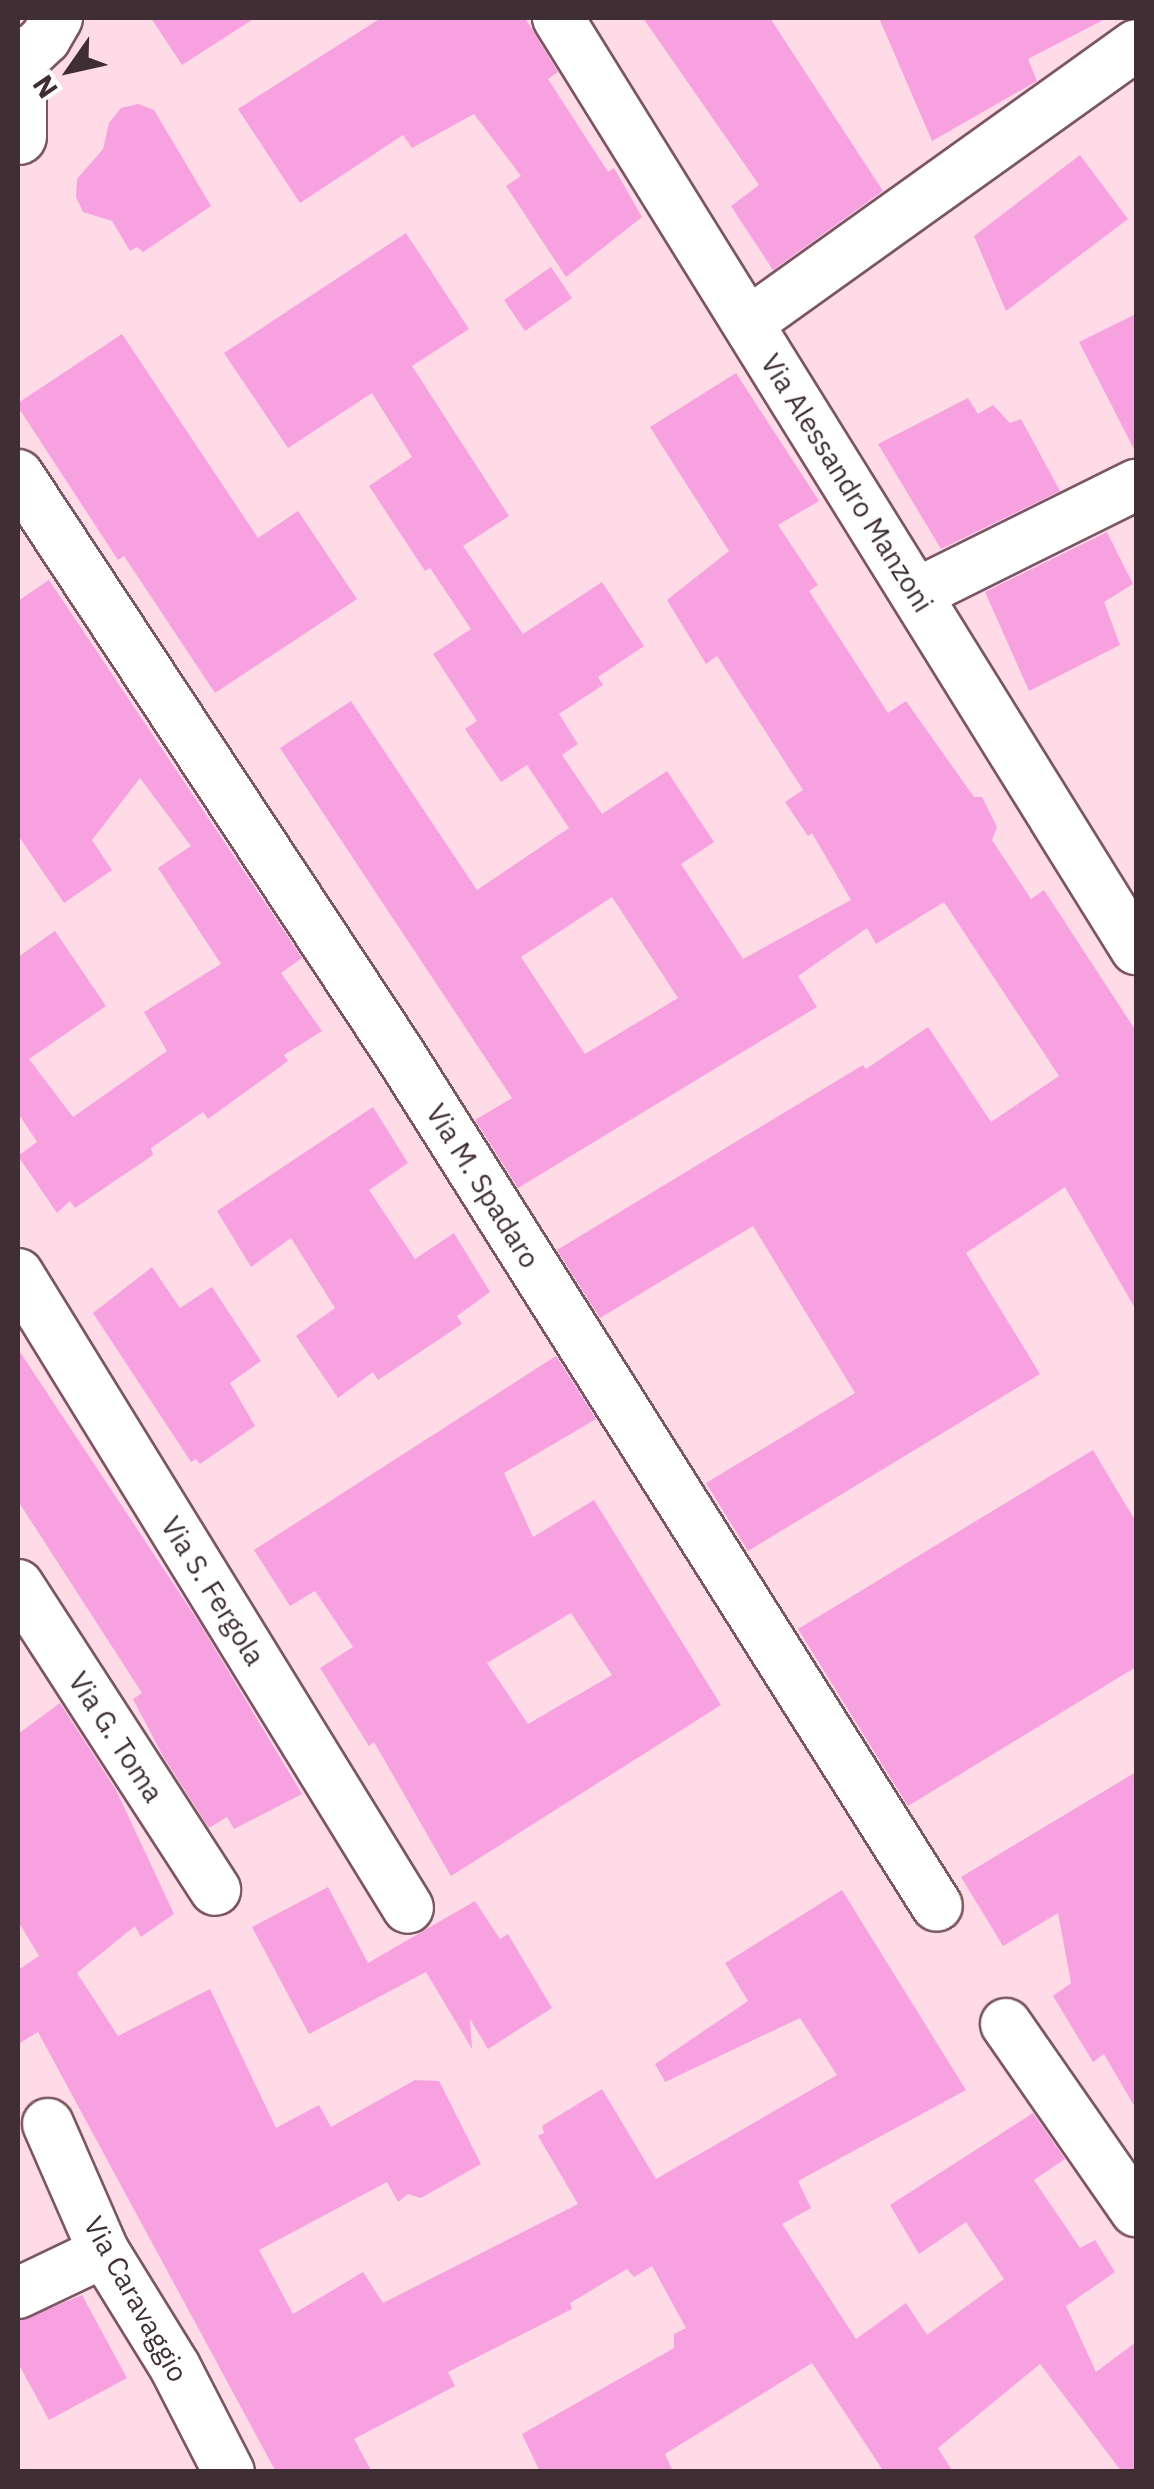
<!DOCTYPE html>
<style>
body{margin:0}
#map{position:relative;width:1154px;height:2489px;overflow:hidden;background:#fedbe6;font-family:"IBM Plex Sans",sans-serif}
div>[style]{position:absolute}
[style*='--x']{left:calc(var(--x)*1px);top:calc(var(--y)*1px);width:calc(var(--w)*1px);rotate:calc(var(--a)*1deg)}
.building>*{inset:0;background:#f7a1e0}
.roads{filter:drop-shadow(2px 0 #7b5663) drop-shadow(-2px 0 #7b5663) drop-shadow(0 2px #7b5663) drop-shadow(0 -2px #7b5663)}
.street>*{height:50px;margin:-25px;padding:0 25px;transform-origin:25px;border-radius:25px;background:#fff}
.secondary>*{height:55px;margin:-27.5px;padding:0 27.5px;transform-origin:27.5px;border-radius:27.5px;background:#fff}
span{translate:-50% -50%;white-space:nowrap;text-align:center;line-height:1.15;-webkit-text-stroke:10px #fff;paint-order:stroke}
.street-label{font-size:28px;color:#3f2e34}
.frame{position:absolute;inset:0;border:20px solid #3f2e34;pointer-events:none}
.north{position:absolute;left:20px;top:20px;width:100px;height:100px;-webkit-text-stroke:8px #fff;paint-order:stroke;rotate:236deg;font-size:28px;font-weight:700;line-height:40px;text-align:center;color:#3f2e34}
.north::after{content:'';display:block;margin:auto;width:35px;height:45px;background:#3f2e34;clip-path:polygon(50% 0,100% 100%,50% 72%,0 100%)}
</style>
<div id="map">
<div class="building">
<div style="clip-path:polygon(151px 18px,255px 18px,182px 65px)"></div>
<div style="clip-path:polygon(381px 18px,525px 18px,558px 72px,548px 79px,608px 172px,614px 168px,642px 217px,566px 277px,506px 186px,521px 176px,474px 114px,412px 148px,403px 135px,300px 203px,238px 109px)"></div>
<div style="clip-path:polygon(643px 18px,770px 18px,883px 191px,773px 270px,731px 206px,759px 185px)"></div>
<div style="clip-path:polygon(879px 18px,1107px 18px,1028px 59px,1037px 81px,932px 141px)"></div>
<div style="clip-path:polygon(138px 104px,154px 110px,211px 206px,143px 252px,137px 247px,130px 251px,112px 221px,83px 212px,76px 197px,77px 179px,103px 149px,109px 123px,121px 108px)"></div>
<div style="clip-path:polygon(1080px 155px,1128px 219px,1006px 311px,974px 236px)"></div>
<div style="clip-path:polygon(evenodd,406px 233px,469px 329px,412px 366px,509px 516px,463px 546px,523px 634px,602px 582px,644px 646px,598px 677px,603px 685px,559px 714px,578px 744px,562px 755px,602px 814px,667px 771px,714px 842px,681px 864px,743px 959px,851px 900px,812px 833px,808px 836px,785px 802px,803px 790px,717px 656px,706px 664px,667px 600px,729px 551px,650px 427px,736px 373px,819px 501px,778px 525px,818px 585px,809px 591px,888px 713px,906px 701px,974px 797px,982px 797px,997px 827px,992px 840px,1031px 899px,1044px 890px,1136px 1031px,1136px 1310px,1065px 1187px,966px 1253px,1040px 1374px,748px 1551px,706px 1483px,855px 1393px,753px 1226px,600px 1318px,557px 1250px,863px 1065px,866px 1069px,928px 1027px,991px 1122px,1059px 1076px,944px 902px,876px 944px,867px 928px,798px 976px,817px 1007px,518px 1188px,475px 1120px,512px 1098px,280px 748px,351px 701px,477px 890px,569px 828px,527px 765px,501px 782px,465px 729px,477px 721px,433px 654px,471px 629px,430px 568px,425px 571px,369px 486px,412px 457px,372px 393px,288px 448px,224px 353px,406px 233px,612px 897px,678px 998px,585px 1054px,521px 957px,612px 897px)"></div>
<div style="clip-path:polygon(551px 267px,572px 298px,525px 331px,504px 300px)"></div>
<div style="clip-path:polygon(1136px 314px,1136px 453px,1079px 342px)"></div>
<div style="clip-path:polygon(122px 334px,258px 538px,298px 511px,357px 599px,215px 693px,124px 556px,118px 560px,18px 407px,18px 403px)"></div>
<div style="clip-path:polygon(968px 398px,978px 414px,993px 405px,1010px 423px,1021px 419px,1060px 491px,941px 549px,878px 444px)"></div>
<div style="clip-path:polygon(1107px 532px,1133px 584px,1104px 602px,1120px 645px,1029px 691px,985px 592px)"></div>
<div style="clip-path:polygon(49px 580px,302px 958px,281px 973px,322px 1031px,284px 1055px,288px 1061px,208px 1119px,203px 1112px,151px 1148px,153px 1155px,75px 1208px,70px 1201px,57px 1213px,18px 1156px,37px 1142px,18px 1113px,18px 957px,55px 931px,106px 1006px,29px 1059px,73px 1117px,167px 1051px,144px 1012px,221px 964px,158px 868px,191px 846px,140px 778px,92px 840px,112px 870px,64px 903px,18px 835px,18px 601px)"></div>
<div style="clip-path:polygon(373px 1107px,408px 1163px,369px 1190px,415px 1259px,454px 1233px,490px 1292px,457px 1316px,462px 1324px,378px 1380px,373px 1372px,338px 1398px,296px 1336px,335px 1308px,291px 1238px,251px 1267px,217px 1211px)"></div>
<div style="clip-path:polygon(152px 1267px,180px 1308px,212px 1287px,261px 1361px,230px 1383px,255px 1426px,200px 1464px,196px 1459px,191px 1462px,93px 1313px)"></div>
<div style="clip-path:polygon(18px 1349px,200px 1624px,302px 1794px,234px 1829px,227px 1817px,209px 1828px,164px 1758px,133px 1699px,142px 1693px,18px 1501px)"></div>
<div style="clip-path:polygon(evenodd,556px 1356px,596px 1419px,504px 1473px,533px 1537px,594px 1500px,721px 1705px,451px 1876px,374px 1742px,369px 1746px,320px 1668px,353px 1647px,315px 1591px,290px 1606px,254px 1550px,556px 1356px,571px 1613px,612px 1675px,528px 1724px,487px 1663px,571px 1613px)"></div>
<div style="clip-path:polygon(1093px 1450px,1136px 1522px,1136px 1667px,908px 1806px,798px 1629px)"></div>
<div style="clip-path:polygon(60px 1703px,116px 1790px,174px 1914px,141px 1937px,135px 1926px,77px 1973px,118px 2036px,210px 1989px,276px 2128px,319px 2105px,331px 2127px,415px 2080px,439px 2081px,481px 2164px,421px 2198px,408px 2194px,398px 2202px,387px 2182px,259px 2250px,293px 2314px,363px 2272px,383px 2303px,578px 2204px,538px 2136px,544px 2133px,542px 2126px,602px 2089px,656px 2179px,837px 2075px,800px 2018px,665px 2082px,655px 2064px,748px 2001px,725px 1963px,842px 1890px,966px 2090px,798px 2181px,811px 2208px,782px 2224px,856px 2339px,906px 2303px,927px 2335px,1004px 2279px,966px 2222px,919px 2254px,890px 2205px,1033px 2113px,1065px 2159px,1034px 2180px,1080px 2248px,1095px 2240px,1115px 2272px,1066px 2306px,1096px 2372px,1136px 2342px,1136px 2472px,1122px 2472px,1040px 2364px,938px 2448px,953px 2472px,884px 2472px,812px 2363px,665px 2454px,673px 2472px,540px 2472px,522px 2434px,674px 2348px,674px 2334px,686px 2328px,652px 2266px,634px 2277px,627px 2269px,570px 2303px,572px 2309px,448px 2372px,455px 2386px,354px 2439px,372px 2472px,276px 2472px,38px 2032px,18px 2044px,18px 1970px,39px 1956px,18px 1921px,18px 1734px)"></div>
<div style="clip-path:polygon(1136px 1772px,1136px 2109px,1104px 2054px,1093px 2062px,1053px 1996px,1071px 1983px,1058px 1913px,1003px 1946px,961px 1877px)"></div>
<div style="clip-path:polygon(328px 1887px,368px 1963px,475px 1901px,500px 1939px,508px 1934px,552px 2008px,488px 2049px,470px 2019px,472px 2049px,426px 1972px,309px 2034px,252px 1927px)"></div>
<div style="clip-path:polygon(82px 2295px,127px 2378px,49px 2420px,18px 2363px,18px 2321px)"></div>
</div>
<div class="roads">
<div class="street">
<div style="--x:558;--y:18;--w:1096;--a:58.17"></div>
<div style="--x:18;--y:64;--w:37;--a:-43"></div>
<div style="--x:45;--y:39;--w:24;--a:-60"></div>
<div style="--x:748;--y:323;--w:477;--a:-35.6"></div>
<div style="--x:18;--y:475;--w:692;--a:56.61"></div>
<div style="--x:399;--y:1053;--w:1008;--a:57.76"></div>
<div style="--x:916;--y:594;--w:246;--a:-26.4"></div>
<div style="--x:18;--y:1274;--w:744;--a:58.4"></div>
<div style="--x:18;--y:1585;--w:363;--a:57.1"></div>
<div style="--x:1006;--y:2024;--w:228;--a:55.2"></div>
<div style="--x:48;--y:2124;--w:140;--a:66.4"></div>
<div style="--x:104;--y:2252;--w:135;--a:58.3"></div>
<div style="--x:175;--y:2367;--w:118;--a:62.8"></div>
<div style="--x:18;--y:2293;--w:95;--a:-25.5"></div>
</div>
<div class="secondary">
<div style="--x:18;--y:54;--w:82;--a:90"></div>
</div>
</div>
<div class="street-label">
<span style="left:847px;top:483px;rotate:58deg">Via Alessandro Manzoni</span>
<span style="left:483px;top:1186px;rotate:58deg">Via M. Spadaro</span>
<span style="left:213px;top:1591px;rotate:58deg">Via S. Fergola</span>
<span style="left:116px;top:1737px;rotate:57deg">Via G. Toma</span>
<span style="left:136px;top:2299px;rotate:61deg">Via Caravaggio</span>
</div>
<div class="frame"></div>
<div class="north">N</div>
</div>
